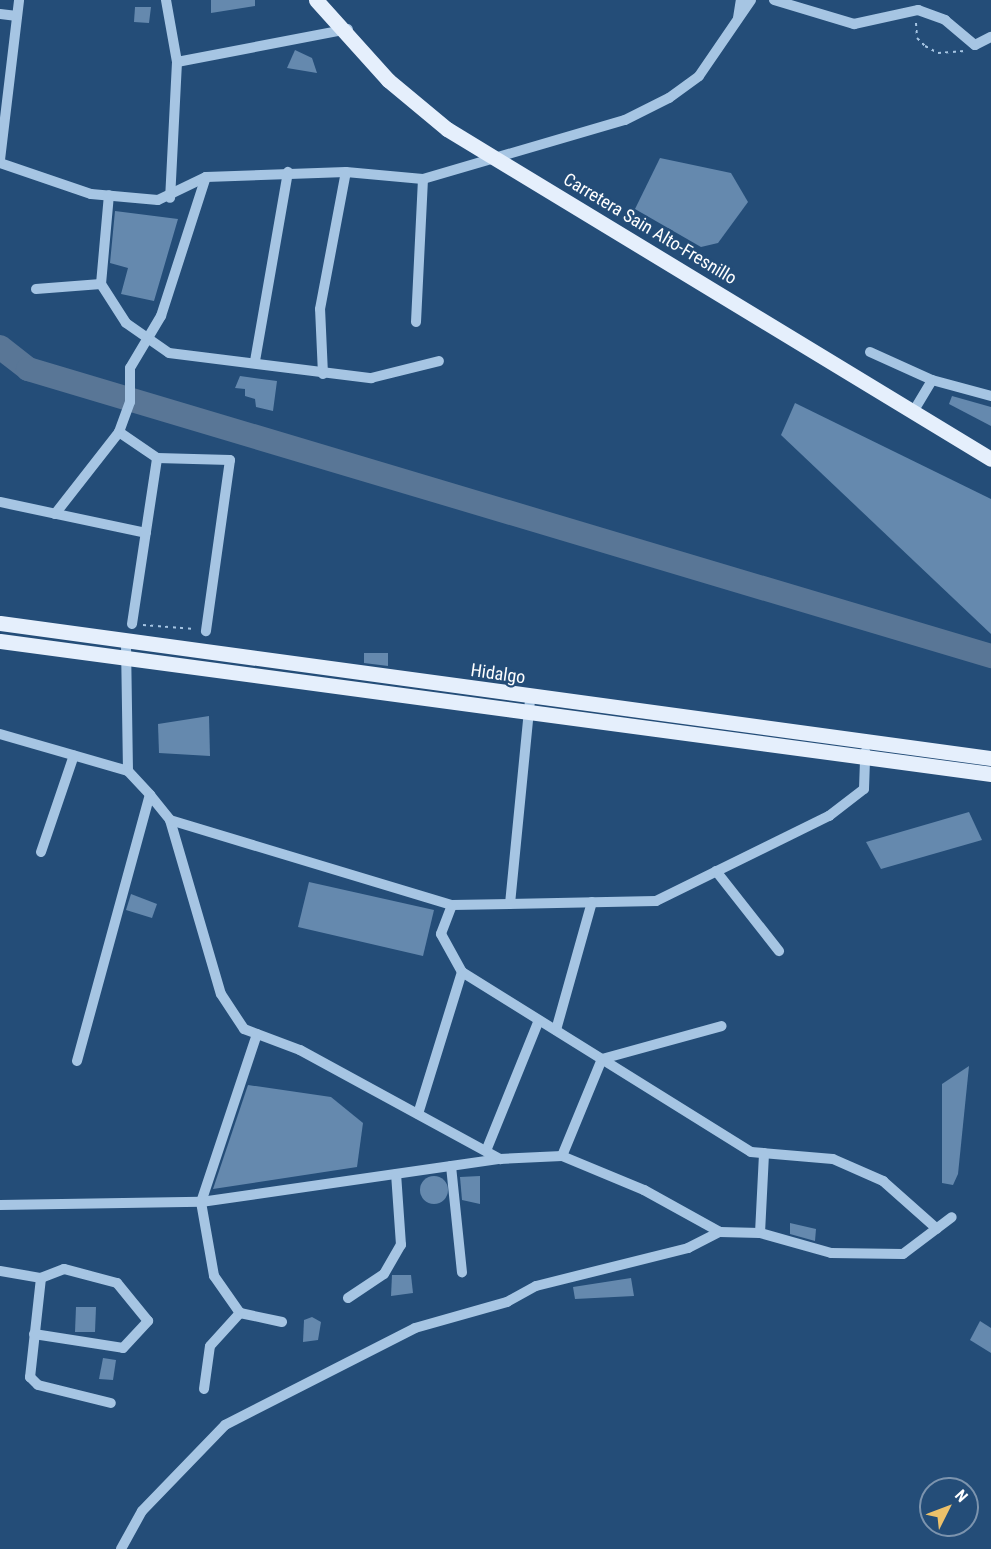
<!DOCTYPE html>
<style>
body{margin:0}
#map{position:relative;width:991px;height:1549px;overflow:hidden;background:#244d78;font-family:"Roboto Condensed",sans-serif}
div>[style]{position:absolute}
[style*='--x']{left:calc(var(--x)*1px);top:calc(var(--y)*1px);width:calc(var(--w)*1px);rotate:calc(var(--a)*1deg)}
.river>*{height:24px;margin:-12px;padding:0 12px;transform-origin:12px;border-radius:12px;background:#597696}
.building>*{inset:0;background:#6589ae}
.round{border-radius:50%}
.path>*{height:2px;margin-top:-1px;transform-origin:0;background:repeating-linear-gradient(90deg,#a6c5e3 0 3px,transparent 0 7.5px)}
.minor>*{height:10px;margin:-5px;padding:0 5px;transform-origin:5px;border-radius:5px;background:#a6c5e3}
.major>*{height:15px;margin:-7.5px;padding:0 7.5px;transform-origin:7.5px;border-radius:7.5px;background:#e5effc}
span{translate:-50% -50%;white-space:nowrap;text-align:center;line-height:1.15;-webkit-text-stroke:4.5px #244d78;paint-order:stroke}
.street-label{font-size:18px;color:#fff}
.north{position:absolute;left:919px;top:1477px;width:60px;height:60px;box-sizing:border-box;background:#244d78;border:2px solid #7c94ae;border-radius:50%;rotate:48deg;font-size:16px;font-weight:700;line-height:24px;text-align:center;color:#fff}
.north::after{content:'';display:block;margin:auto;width:21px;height:27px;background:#edc16a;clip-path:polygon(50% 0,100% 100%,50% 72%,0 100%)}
</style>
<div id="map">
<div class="river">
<div style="--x:0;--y:347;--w:36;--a:38"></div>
<div style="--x:28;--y:369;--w:1005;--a:16.6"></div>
</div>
<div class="building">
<div style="clip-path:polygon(211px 0,255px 0,255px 6px,211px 13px)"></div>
<div style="clip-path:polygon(135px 7px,151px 7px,149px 23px,134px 22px)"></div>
<div style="clip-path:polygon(295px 50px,312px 58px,317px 73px,287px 68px)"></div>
<div style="clip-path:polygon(660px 158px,731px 173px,748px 202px,718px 243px,701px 247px,635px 209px)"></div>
<div style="clip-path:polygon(115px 211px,178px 219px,154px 301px,121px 294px,128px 268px,110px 263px)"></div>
<div style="clip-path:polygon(240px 376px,277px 381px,273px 411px,256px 407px,255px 399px,245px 396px,245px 389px,235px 388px)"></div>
<div style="clip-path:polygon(952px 396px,991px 407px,991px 426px,949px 404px)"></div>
<div style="clip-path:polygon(795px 403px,991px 499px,991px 634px,781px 435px)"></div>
<div style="clip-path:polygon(364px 653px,388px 653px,388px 666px,364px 663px)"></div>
<div style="clip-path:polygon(209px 716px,210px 756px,159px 753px,158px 724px)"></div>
<div style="clip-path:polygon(969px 812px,982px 840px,881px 869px,866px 842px)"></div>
<div style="clip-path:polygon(309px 882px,434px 910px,423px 956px,298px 927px)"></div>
<div style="clip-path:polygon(131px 894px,157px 904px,152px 918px,126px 910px)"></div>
<div style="clip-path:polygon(969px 1066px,958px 1174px,953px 1185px,942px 1183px,942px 1084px)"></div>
<div style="clip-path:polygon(248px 1085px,331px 1097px,363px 1123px,357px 1167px,213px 1189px)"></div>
<div class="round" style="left:420px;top:1176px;width:28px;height:28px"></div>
<div style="clip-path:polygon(480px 1176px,480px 1204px,462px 1200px,460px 1177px)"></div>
<div style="clip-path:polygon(790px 1223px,816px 1229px,815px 1241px,790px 1234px)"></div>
<div style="clip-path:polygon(392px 1275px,411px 1275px,413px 1293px,391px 1296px)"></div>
<div style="clip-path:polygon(631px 1278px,634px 1296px,575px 1299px,573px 1287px)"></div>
<div style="clip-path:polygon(76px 1307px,96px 1307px,95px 1332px,75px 1332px)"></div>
<div style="clip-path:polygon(312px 1317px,321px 1322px,318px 1340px,303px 1342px,304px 1320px)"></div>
<div style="clip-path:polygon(980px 1321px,991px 1328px,991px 1353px,970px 1340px)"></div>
<div style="clip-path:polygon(103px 1358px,116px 1360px,113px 1380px,99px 1379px)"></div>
</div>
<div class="path">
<div style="--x:916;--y:23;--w:15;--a:86"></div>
<div style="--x:917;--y:38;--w:11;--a:45"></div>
<div style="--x:925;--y:46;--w:15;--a:28"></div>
<div style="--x:938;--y:53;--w:27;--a:-4"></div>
<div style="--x:143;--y:625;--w:52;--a:4.4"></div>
</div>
<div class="minor">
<div style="--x:166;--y:0;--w:63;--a:79.9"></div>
<div style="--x:177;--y:62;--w:136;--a:92.9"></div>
<div style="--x:774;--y:0;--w:84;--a:16.7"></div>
<div style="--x:854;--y:24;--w:66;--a:-12.3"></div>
<div style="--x:918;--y:10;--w:29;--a:20"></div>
<div style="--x:945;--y:20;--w:39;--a:40"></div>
<div style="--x:975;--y:45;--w:18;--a:-27"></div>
<div style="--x:0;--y:14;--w:17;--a:7"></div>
<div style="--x:738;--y:18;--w:18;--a:-81"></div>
<div style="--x:177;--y:62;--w:174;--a:-10.9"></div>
<div style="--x:0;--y:160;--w:161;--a:-83.2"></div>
<div style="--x:0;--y:163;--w:96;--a:18.8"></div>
<div style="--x:91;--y:194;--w:67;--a:5.1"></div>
<div style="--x:158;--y:200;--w:53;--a:-25.6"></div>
<div style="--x:206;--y:177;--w:140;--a:-2"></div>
<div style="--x:346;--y:172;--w:77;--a:5.2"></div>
<div style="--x:423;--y:179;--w:210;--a:-16.3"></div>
<div style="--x:625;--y:120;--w:49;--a:-26.6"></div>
<div style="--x:669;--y:98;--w:37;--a:-36"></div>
<div style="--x:699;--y:76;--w:92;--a:-55.6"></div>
<div style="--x:101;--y:284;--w:89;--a:-84.9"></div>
<div style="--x:36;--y:289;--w:65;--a:-4.4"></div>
<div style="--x:101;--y:284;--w:46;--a:57.3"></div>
<div style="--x:126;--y:323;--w:52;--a:34.9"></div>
<div style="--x:169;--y:353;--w:204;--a:7.1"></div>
<div style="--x:371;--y:378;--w:70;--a:-14"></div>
<div style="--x:416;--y:322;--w:143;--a:-87.2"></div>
<div style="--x:870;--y:352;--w:68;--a:24.3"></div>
<div style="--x:932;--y:380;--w:61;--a:15.2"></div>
<div style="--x:255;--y:361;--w:192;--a:-80.1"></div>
<div style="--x:323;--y:374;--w:65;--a:-92.6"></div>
<div style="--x:320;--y:309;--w:139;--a:-79.3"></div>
<div style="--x:913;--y:412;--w:37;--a:-59"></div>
<div style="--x:119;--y:432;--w:46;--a:34.4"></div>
<div style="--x:157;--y:458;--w:73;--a:1.6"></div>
<div style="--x:230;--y:460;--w:173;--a:98"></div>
<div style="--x:0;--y:502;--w:149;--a:12"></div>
<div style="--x:55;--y:514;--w:104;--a:-52"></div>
<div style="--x:119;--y:432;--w:32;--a:-70"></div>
<div style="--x:130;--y:402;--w:34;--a:-90"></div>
<div style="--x:130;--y:368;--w:61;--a:-59.2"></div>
<div style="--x:161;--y:316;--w:146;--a:-72.1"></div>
<div style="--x:132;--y:624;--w:168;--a:-81.4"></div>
<div style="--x:126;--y:644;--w:127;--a:89.1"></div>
<div style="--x:0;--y:734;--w:133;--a:16.1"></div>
<div style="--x:128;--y:771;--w:33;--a:47"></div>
<div style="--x:150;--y:795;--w:32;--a:51"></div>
<div style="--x:170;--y:820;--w:181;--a:73.7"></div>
<div style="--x:221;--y:994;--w:42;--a:56.7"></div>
<div style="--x:244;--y:1029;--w:60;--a:20.6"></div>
<div style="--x:300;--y:1050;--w:228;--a:28.6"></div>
<div style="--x:170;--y:820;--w:295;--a:16.8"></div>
<div style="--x:452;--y:905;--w:204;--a:-1.1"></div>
<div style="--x:656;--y:901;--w:193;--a:-26.2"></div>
<div style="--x:829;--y:816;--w:44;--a:-37.6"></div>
<div style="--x:864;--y:789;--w:37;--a:-88"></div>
<div style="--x:41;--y:852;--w:102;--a:-71.2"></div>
<div style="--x:716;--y:871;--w:102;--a:51.8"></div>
<div style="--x:510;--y:904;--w:206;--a:-84.4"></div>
<div style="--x:452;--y:905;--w:31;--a:111"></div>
<div style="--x:441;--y:934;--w:43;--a:61.1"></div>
<div style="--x:462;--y:972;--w:340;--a:31.9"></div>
<div style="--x:751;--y:1152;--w:82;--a:4.9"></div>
<div style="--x:833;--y:1159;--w:55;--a:23.7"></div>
<div style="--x:883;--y:1181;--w:72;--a:41.6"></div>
<div style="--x:556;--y:1030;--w:133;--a:-74.3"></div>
<div style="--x:257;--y:1034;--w:177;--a:108.4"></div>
<div style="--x:201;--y:1202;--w:75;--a:80"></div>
<div style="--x:214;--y:1276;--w:45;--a:54.9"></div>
<div style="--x:240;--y:1313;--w:43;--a:12.1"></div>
<div style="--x:77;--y:1061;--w:276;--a:-74.7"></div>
<div style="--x:418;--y:1114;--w:149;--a:-72.8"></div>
<div style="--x:486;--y:1151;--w:141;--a:-68"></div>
<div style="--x:562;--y:1156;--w:105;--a:-67.6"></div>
<div style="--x:602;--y:1059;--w:124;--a:-15.4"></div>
<div style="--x:451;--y:1166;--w:107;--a:84.1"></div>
<div style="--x:0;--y:1205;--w:201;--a:-0.9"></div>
<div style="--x:201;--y:1202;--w:302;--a:-8.2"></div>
<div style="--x:500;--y:1159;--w:62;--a:-2.8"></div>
<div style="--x:562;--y:1156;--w:89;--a:22.5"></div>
<div style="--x:644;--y:1190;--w:87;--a:28.9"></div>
<div style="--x:720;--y:1232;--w:40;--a:1.4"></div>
<div style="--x:760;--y:1233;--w:74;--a:15.7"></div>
<div style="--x:831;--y:1253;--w:72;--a:0.8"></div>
<div style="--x:903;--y:1254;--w:61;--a:-37.1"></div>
<div style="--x:760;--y:1233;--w:80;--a:-87.1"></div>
<div style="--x:0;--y:1271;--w:42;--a:9.7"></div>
<div style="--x:41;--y:1278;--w:100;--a:96.3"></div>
<div style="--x:30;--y:1377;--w:11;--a:45"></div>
<div style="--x:38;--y:1385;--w:75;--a:13.9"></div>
<div style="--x:348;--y:1298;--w:43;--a:-33.7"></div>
<div style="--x:384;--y:1274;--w:34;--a:-60"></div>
<div style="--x:401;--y:1245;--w:71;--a:-94"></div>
<div style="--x:34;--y:1334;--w:90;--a:8.9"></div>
<div style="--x:123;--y:1348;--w:37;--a:-47"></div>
<div style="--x:148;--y:1321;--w:49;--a:-129.2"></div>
<div style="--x:117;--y:1283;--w:55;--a:-165.2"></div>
<div style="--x:64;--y:1269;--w:25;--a:159"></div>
<div style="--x:204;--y:1389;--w:43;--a:-82.1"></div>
<div style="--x:210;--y:1346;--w:45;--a:-47.7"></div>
<div style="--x:121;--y:1549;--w:43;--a:-61.1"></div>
<div style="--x:142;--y:1511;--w:120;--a:-46"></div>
<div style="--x:225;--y:1425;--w:213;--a:-27"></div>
<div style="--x:415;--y:1328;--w:96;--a:-15.8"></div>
<div style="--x:507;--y:1302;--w:33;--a:-29"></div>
<div style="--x:536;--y:1286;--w:157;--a:-14"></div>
<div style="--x:688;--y:1248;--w:36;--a:-27"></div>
</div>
<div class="major">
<div style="--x:316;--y:0;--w:108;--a:48"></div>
<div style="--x:388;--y:80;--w:77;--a:39.7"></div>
<div style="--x:447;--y:129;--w:636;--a:31.24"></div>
<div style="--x:0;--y:623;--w:1000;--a:7.76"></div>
<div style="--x:0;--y:641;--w:1000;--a:7.64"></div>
</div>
<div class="street-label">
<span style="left:650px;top:229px;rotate:31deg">Carretera Sain Alto-Fresnillo</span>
<span style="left:498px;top:674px;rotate:8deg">Hidalgo</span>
</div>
<div class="north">N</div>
</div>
